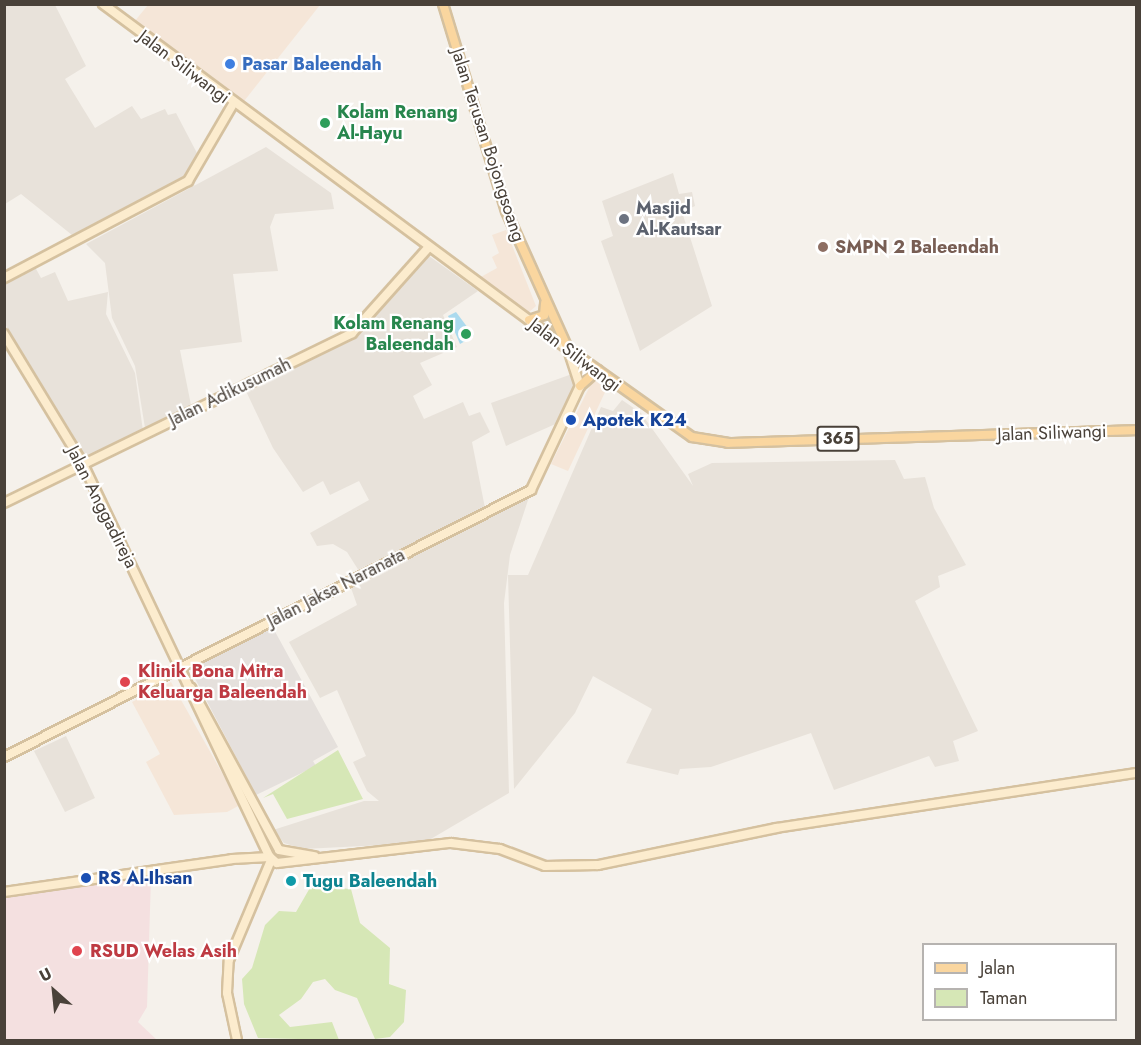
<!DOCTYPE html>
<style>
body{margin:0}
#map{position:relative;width:1141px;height:1045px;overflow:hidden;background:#f5f1eb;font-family:Jost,sans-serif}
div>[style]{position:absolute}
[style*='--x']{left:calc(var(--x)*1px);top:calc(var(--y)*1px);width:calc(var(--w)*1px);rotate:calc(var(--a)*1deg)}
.residential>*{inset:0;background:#e8e2da}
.commercial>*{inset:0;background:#f5e6d8}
.industrial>*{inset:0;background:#e5e0dc}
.medical>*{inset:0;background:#f4e0e0}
.green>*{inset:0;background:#d6e7b6}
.water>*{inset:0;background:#abdaee}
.roads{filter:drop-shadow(2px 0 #d5c19f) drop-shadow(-2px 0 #d5c19f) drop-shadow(0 2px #d5c19f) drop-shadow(0 -2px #d5c19f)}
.secondary>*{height:8px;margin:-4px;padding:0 4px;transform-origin:4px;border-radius:4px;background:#fcecce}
.primary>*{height:8px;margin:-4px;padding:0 4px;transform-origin:4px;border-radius:4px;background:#fad69f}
.dots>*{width:16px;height:16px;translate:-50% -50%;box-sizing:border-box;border:3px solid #fff;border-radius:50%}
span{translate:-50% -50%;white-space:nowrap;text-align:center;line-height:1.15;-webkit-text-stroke:4.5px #fff;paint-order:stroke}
.shield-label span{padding:2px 4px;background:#fff;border:2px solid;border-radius:4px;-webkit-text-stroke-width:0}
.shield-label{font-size:16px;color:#494139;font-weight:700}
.shop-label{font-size:18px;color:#366cbe;font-weight:700}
.left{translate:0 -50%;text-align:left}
.street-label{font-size:18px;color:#494139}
.leisure-label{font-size:18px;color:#27864d;font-weight:700}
.right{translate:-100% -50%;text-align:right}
.worship-label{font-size:18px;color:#5b616d;font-weight:700}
.education-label{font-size:18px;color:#785e54;font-weight:700}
.transit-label{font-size:18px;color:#164399;font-weight:700}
.health-label{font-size:18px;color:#be3a42;font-weight:700}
.culture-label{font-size:18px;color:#0d838f;font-weight:700}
.frame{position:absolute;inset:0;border:6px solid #494139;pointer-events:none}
.legend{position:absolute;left:922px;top:943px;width:195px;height:78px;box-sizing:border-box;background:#fff;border:2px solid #b6b3b0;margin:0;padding:8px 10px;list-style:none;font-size:18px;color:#494139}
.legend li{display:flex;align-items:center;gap:12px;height:30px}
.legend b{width:30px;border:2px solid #b6b3b0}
.north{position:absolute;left:24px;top:961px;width:60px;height:60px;-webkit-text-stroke:4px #fff;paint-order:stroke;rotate:333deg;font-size:16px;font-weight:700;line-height:24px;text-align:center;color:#494139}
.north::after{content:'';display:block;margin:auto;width:21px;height:27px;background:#494139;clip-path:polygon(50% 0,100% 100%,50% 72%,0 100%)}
</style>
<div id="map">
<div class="residential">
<div style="clip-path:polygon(5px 4px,55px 5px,86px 66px,65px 79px,95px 128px,132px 106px,141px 119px,165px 109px,168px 115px,176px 113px,198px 155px,181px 179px,72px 235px,21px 194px,5px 204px)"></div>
<div style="clip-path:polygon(266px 147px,331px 193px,334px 209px,275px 214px,270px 227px,278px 271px,233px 274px,242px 342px,180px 350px,191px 405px,145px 428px,135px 366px,112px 318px,105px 263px,86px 244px)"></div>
<div style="clip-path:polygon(673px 173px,679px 194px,692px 192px,695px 206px,682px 212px,712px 306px,640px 351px,601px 241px,613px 236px,602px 201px)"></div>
<div style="clip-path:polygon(429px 256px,478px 291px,443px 315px,457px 347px,420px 363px,432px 385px,413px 396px,424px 419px,463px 402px,469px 416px,480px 412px,490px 432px,472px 442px,485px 508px,359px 571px,347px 552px,333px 544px,317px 546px,310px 533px,369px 500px,359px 481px,330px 495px,323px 481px,303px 492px,273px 448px,245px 389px,360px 332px)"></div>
<div style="clip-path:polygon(35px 267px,41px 278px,55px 272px,68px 301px,108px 292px,106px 314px,135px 373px,143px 431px,83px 462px,5px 324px,4px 284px)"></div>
<div style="clip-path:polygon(572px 374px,574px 388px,560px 422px,506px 446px,491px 403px)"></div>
<div style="clip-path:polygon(622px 400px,641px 413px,693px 486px,688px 474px,712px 463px,895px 460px,904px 479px,925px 477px,934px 508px,966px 565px,938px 576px,940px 587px,915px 601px,978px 731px,953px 741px,959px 761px,935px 767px,929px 756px,834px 790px,811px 733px,711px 767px,680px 769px,678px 775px,626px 763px,652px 709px,593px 676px,575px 713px,514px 789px,508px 575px,528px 575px,601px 407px,613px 411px)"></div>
<div style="clip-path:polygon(530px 494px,510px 555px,504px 603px,509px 793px,424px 843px,303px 849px,284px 843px,273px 830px,364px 801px,379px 801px,367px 791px,353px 762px,366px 756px,337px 690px,320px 698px,289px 642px,357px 605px,350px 585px)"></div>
<div style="clip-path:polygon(66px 736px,95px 798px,65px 812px,34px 751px)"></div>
</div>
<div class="commercial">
<div style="clip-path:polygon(148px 5px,320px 5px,241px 105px,134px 22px)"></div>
<div style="clip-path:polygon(506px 230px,536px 306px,527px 314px,479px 278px,497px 268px,492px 257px,499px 253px,492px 235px)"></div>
<div style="clip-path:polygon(593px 380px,607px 388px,568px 471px,551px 464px)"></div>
<div style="clip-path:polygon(171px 682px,240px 805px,227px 812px,174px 815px,146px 762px,160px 754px,132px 702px)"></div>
</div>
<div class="industrial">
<div style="clip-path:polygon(272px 626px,338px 747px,313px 761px,316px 766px,256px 795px,190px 669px)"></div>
</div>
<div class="medical">
<div style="clip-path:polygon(151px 878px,147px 1007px,138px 1022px,157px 1040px,5px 1040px,4px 895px)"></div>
</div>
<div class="green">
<div style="clip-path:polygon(338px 750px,363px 799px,287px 819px,273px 794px,263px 798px)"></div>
<div style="clip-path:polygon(311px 886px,351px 889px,360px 923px,390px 948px,389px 984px,406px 990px,404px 1022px,390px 1037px,375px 1039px,357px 998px,335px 990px,325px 979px,313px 982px,301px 999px,279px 1015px,290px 1027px,332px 1022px,339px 1040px,258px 1038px,244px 1004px,242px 979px,252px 968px,265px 925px,279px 911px,296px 912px)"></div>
</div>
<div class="water">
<div style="clip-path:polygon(456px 312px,474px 336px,460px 344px,448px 316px)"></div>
</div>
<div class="roads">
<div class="secondary">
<div style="--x:4;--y:278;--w:208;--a:-27.8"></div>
<div style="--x:188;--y:181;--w:89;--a:-59.7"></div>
<div style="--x:4;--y:334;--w:152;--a:58.7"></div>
<div style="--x:83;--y:464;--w:435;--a:64.6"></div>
<div style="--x:4;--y:503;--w:387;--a:-26"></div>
<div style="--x:352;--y:333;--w:115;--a:-48.2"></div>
<div style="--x:191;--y:688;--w:184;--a:61.5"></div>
<div style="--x:279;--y:850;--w:36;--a:10"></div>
<div style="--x:4;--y:757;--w:591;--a:-26.87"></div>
<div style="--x:531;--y:490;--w:115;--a:-64.8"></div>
<div style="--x:580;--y:386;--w:39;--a:-108"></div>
<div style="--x:568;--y:349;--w:579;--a:-143.43"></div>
<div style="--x:4;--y:892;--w:230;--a:-8.2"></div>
<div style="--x:232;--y:859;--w:38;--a:-3"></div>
<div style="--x:270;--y:857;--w:9;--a:41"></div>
<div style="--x:277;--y:863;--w:175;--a:-6.6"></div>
<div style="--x:451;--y:843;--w:49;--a:7"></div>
<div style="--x:500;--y:849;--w:48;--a:20.7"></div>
<div style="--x:545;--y:866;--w:53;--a:-1.1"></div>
<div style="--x:598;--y:865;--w:182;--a:-11.7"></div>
<div style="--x:776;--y:828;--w:364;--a:-8.7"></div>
<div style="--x:237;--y:1040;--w:48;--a:-102"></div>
<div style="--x:227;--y:993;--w:33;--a:-87"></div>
<div style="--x:229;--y:960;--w:108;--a:-67.2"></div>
</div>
<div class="primary">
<div style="--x:443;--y:4;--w:216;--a:73.1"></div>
<div style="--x:506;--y:211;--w:151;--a:65.8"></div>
<div style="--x:568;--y:349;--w:152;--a:35.4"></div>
<div style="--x:692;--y:437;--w:36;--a:9"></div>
<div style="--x:728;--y:443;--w:408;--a:-1.8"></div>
<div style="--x:529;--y:320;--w:16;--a:-18"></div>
<div style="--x:544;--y:315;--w:12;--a:-85"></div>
<div style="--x:580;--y:386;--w:24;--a:-42"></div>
</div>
</div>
<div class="dots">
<div style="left:230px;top:64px;background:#3f7fe0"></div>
<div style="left:325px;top:123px;background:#2e9e5b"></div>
<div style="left:624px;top:219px;background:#6b7280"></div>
<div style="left:823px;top:247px;background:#8d6e63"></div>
<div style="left:466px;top:334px;background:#2e9e5b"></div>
<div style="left:571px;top:420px;background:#1a4fb4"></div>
<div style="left:125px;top:682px;background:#e0444e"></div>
<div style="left:86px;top:878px;background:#1a4fb4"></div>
<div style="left:291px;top:881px;background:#0f9aa8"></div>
<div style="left:77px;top:951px;background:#e0444e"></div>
</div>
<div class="shield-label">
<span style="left:838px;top:439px">365</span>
</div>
<div class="shop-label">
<span class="left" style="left:242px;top:64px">Pasar Baleendah</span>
</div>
<div class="street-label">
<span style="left:184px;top:67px;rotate:37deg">Jalan Siliwangi</span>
<span style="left:488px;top:145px;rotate:72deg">Jalan Terusan Bojongsoang</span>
<span style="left:575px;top:355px;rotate:37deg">Jalan Siliwangi</span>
<span style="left:230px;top:392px;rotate:-26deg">Jalan Adikusumah</span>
<span style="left:1052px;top:433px;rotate:-2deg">Jalan Siliwangi</span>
<span style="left:102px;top:507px;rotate:63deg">Jalan Anggadireja</span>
<span style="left:336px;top:588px;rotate:-27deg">Jalan Jaksa Naranata</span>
</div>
<div class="leisure-label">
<span class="left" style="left:337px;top:123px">Kolam Renang<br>Al-Hayu</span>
<span class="right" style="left:454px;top:334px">Kolam Renang<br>Baleendah</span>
</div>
<div class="worship-label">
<span class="left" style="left:636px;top:219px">Masjid<br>Al-Kautsar</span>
</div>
<div class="education-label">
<span class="left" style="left:835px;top:247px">SMPN 2 Baleendah</span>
</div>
<div class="transit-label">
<span class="left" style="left:583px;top:420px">Apotek K24</span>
<span class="left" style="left:98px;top:878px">RS Al-Ihsan</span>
</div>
<div class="health-label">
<span class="left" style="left:138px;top:682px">Klinik Bona Mitra<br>Keluarga Baleendah</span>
<span class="left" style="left:90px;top:951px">RSUD Welas Asih</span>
</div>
<div class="culture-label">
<span class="left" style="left:303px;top:881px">Tugu Baleendah</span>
</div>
<div class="frame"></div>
<ul class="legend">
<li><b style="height:8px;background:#fad69f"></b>Jalan</li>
<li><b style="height:16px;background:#d6e7b6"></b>Taman</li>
</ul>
<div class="north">U</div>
</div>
